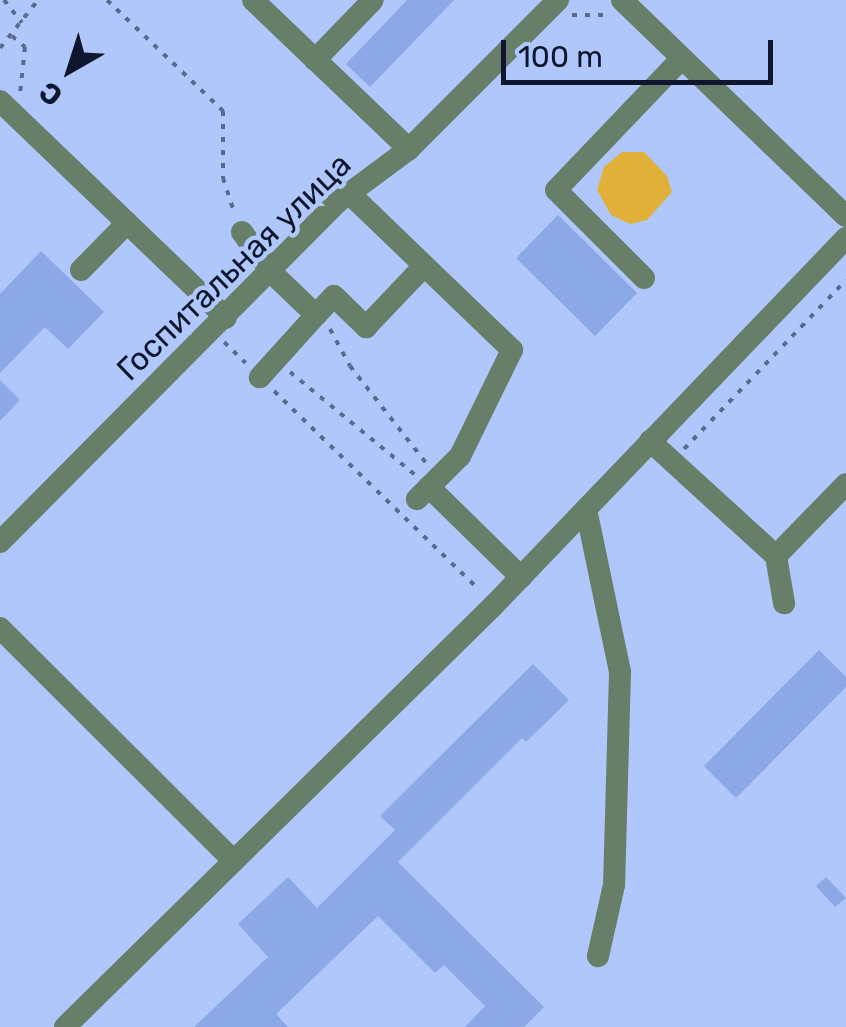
<!DOCTYPE html>
<meta charset="utf-8">
<style>
body{margin:0}
#map{position:relative;width:846px;height:1027px;overflow:hidden;background:#afc7fa;font-family:Rubik,sans-serif}
div>[style]{position:absolute}
[style*='--x']{left:calc(var(--x)*1px);top:calc(var(--y)*1px);width:calc(var(--w)*1px);rotate:calc(var(--a)*1deg)}
.green>*{inset:0;background:#e1b038}
.building>*{inset:0;background:#8da8e7}
.path>*{height:4px;margin-top:-2px;transform-origin:0;background:repeating-linear-gradient(90deg,#5a6a8e 0 5px,transparent 0 13px)}
.minor>*{height:22px;margin:-11px;padding:0 11px;transform-origin:11px;border-radius:11px;background:#677e68}
span{translate:-50% -50%;white-space:nowrap;text-align:center;line-height:1.15;-webkit-text-stroke:9px #afc7fa;paint-order:stroke}
.street-label{font-size:32px;color:#0e172e}
.north{position:absolute;left:20px;top:20px;width:100px;height:100px;-webkit-text-stroke:8px #afc7fa;paint-order:stroke;rotate:219deg;font-size:28px;font-weight:700;line-height:40px;text-align:center;color:#0e172e}
.north::after{content:'';display:block;margin:auto;width:35px;height:45px;background:#0e172e;clip-path:polygon(50% 0,100% 100%,50% 72%,0 100%)}
.scale{position:absolute;left:501px;top:40px;width:272px;height:45px;box-sizing:border-box;border:5px solid #0e172e;border-top:0;padding-left:12px;font-size:30px;line-height:35px;white-space:nowrap;color:#0e172e;-webkit-text-stroke:8px #afc7fa;paint-order:stroke}
</style>
<div id="map">
<div class="green">
<div style="clip-path:polygon(622px 152px,644px 152px,667px 176px,672px 192px,647px 220px,630px 224px,611px 215px,597px 190px,604px 167px)"></div>
</div>
<div class="building">
<div style="clip-path:polygon(407px 0,454px 0,370px 87px,346px 64px)"></div>
<div style="clip-path:polygon(558px 215px,637px 293px,595px 336px,516px 258px)"></div>
<div style="clip-path:polygon(41px 251px,104px 312px,68px 349px,45px 327px,0 373px,0 294px)"></div>
<div style="clip-path:polygon(0 380px,20px 400px,0 421px)"></div>
<div style="clip-path:polygon(819px 650px,846px 677px,846px 687px,736px 798px,704px 766px)"></div>
<div style="clip-path:polygon(533px 664px,569px 700px,526px 742px,522px 738px,398px 862px,544px 1007px,524px 1027px,465px 1027px,485px 1006px,444px 965px,435px 973px,378px 916px,276px 1014px,288px 1027px,194px 1027px,268px 957px,238px 924px,288px 877px,317px 908px,395px 830px,380px 816px)"></div>
<div style="clip-path:polygon(826px 877px,846px 898px,835px 907px,816px 886px)"></div>
</div>
<div class="path">
<div style="--x:4;--y:0;--w:29;--a:52"></div>
<div style="--x:107;--y:0;--w:161;--a:43.7"></div>
<div style="--x:223;--y:111;--w:67;--a:90"></div>
<div style="--x:223;--y:178;--w:38;--a:72"></div>
<div style="--x:572;--y:15;--w:36;--a:0"></div>
<div style="--x:12;--y:36;--w:17;--a:40"></div>
<div style="--x:25;--y:47;--w:47;--a:96.1"></div>
<div style="--x:0;--y:48;--w:61;--a:-51.6"></div>
<div style="--x:330;--y:329;--w:42;--a:61.6"></div>
<div style="--x:350;--y:366;--w:123;--a:51.9"></div>
<div style="--x:224;--y:342;--w:30;--a:44"></div>
<div style="--x:290;--y:372;--w:161;--a:39.4"></div>
<div style="--x:274;--y:391;--w:286;--a:44.1"></div>
<div style="--x:684;--y:449;--w:234;--a:-46.2"></div>
</div>
<div class="minor">
<div style="--x:253;--y:0;--w:216;--a:43.7"></div>
<div style="--x:622;--y:0;--w:311;--a:44"></div>
<div style="--x:315;--y:60;--w:83;--a:-46"></div>
<div style="--x:0;--y:101;--w:313;--a:43.8"></div>
<div style="--x:350;--y:194;--w:225;--a:43.9"></div>
<div style="--x:512;--y:350;--w:118;--a:116.1"></div>
<div style="--x:460;--y:456;--w:61;--a:135"></div>
<div style="--x:242;--y:232;--w:49;--a:54.1"></div>
<div style="--x:271;--y:272;--w:62;--a:43.7"></div>
<div style="--x:316;--y:315;--w:84;--a:132.1"></div>
<div style="--x:81;--y:270;--w:66;--a:-45.6"></div>
<div style="--x:644;--y:278;--w:124;--a:-135"></div>
<div style="--x:556;--y:190;--w:182;--a:-46.3"></div>
<div style="--x:316;--y:315;--w:26;--a:-47"></div>
<div style="--x:334;--y:296;--w:45;--a:44.1"></div>
<div style="--x:366;--y:327;--w:84;--a:-46.4"></div>
<div style="--x:650;--y:441;--w:171;--a:42.4"></div>
<div style="--x:776;--y:556;--w:48;--a:80.3"></div>
<div style="--x:429;--y:487;--w:129;--a:44.4"></div>
<div style="--x:586;--y:509;--w:167;--a:78.2"></div>
<div style="--x:620;--y:672;--w:213;--a:91.6"></div>
<div style="--x:614;--y:885;--w:73;--a:102.7"></div>
<div style="--x:0;--y:542;--w:481;--a:-45.2"></div>
<div style="--x:339;--y:201;--w:87;--a:-36.6"></div>
<div style="--x:409;--y:149;--w:211;--a:-45"></div>
<div style="--x:776;--y:556;--w:100;--a:-45.8"></div>
<div style="--x:0;--y:628;--w:330;--a:44.9"></div>
<div style="--x:65;--y:1027;--w:602;--a:-44.53"></div>
<div style="--x:494;--y:605;--w:509;--a:-46.2"></div>
</div>
<div class="street-label">
<span style="left:234px;top:267px;rotate:-44deg">Госпитальная улица</span>
</div>
<div class="north">С</div>
<div class="scale">100 m</div>
</div>
